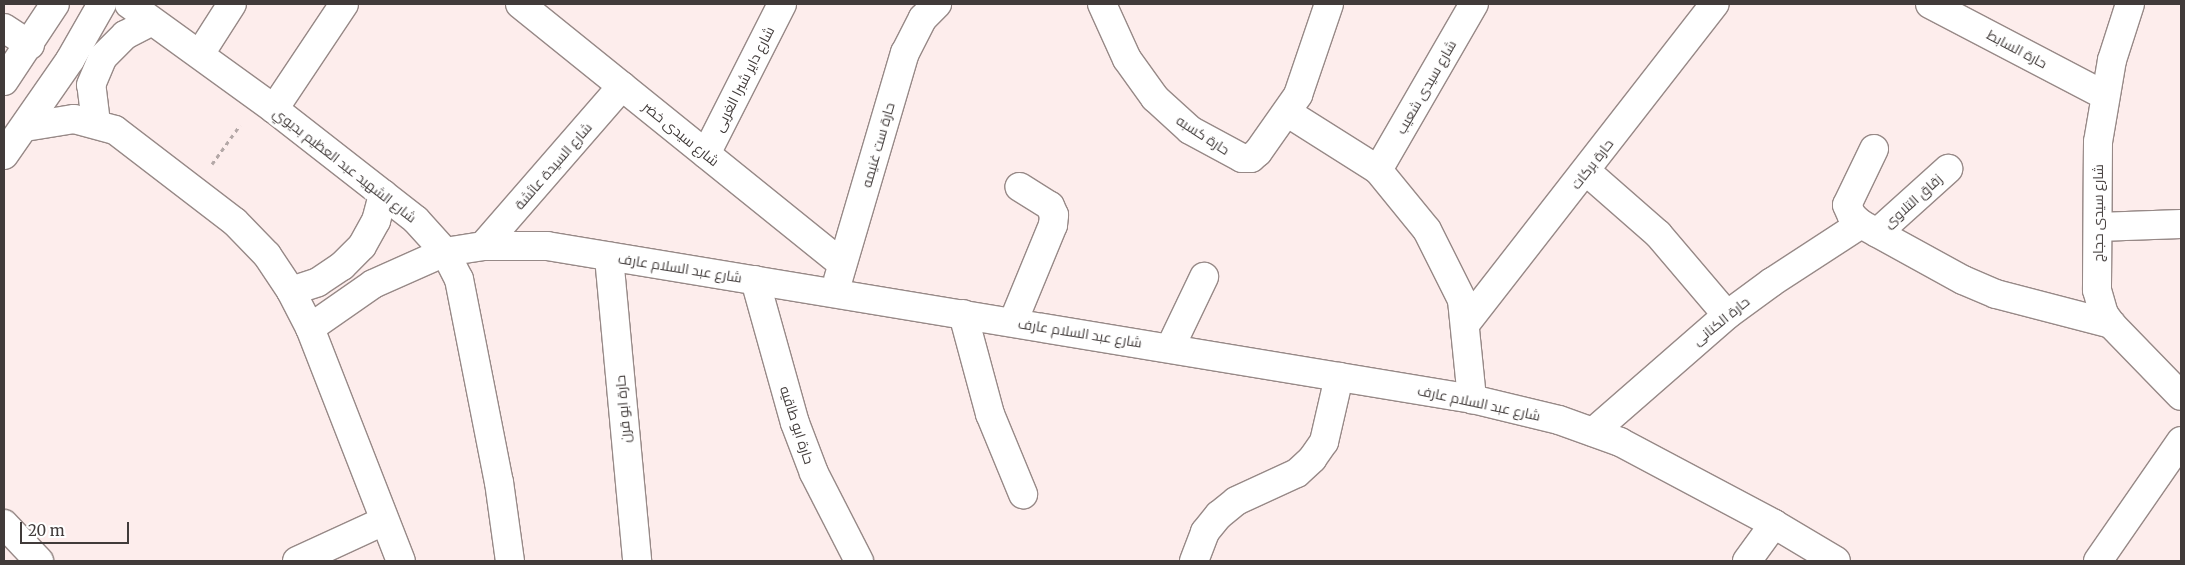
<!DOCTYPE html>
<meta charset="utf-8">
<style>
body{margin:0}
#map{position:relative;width:2185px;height:565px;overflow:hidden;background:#fdedec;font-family:Merriweather,Cairo,serif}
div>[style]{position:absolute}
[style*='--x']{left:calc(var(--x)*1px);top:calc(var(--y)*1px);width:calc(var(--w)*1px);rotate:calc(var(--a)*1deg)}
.path>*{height:3px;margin-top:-1.5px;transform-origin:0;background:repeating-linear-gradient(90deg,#b4a8a7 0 4px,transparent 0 8px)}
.roads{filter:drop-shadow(1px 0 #978987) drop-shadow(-1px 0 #978987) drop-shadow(0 1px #978987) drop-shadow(0 -1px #978987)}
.minor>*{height:28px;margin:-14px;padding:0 14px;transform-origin:14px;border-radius:14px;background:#fff}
.tertiary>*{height:28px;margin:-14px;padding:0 14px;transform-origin:14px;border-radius:14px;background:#fff}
.secondary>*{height:28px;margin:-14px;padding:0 14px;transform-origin:14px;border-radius:14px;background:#fff}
span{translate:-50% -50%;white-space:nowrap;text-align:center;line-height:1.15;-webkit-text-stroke:5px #fff;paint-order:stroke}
.street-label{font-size:14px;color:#413b3a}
.frame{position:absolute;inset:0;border:5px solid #413b3a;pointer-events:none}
.scale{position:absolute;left:20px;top:522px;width:109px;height:22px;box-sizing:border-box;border:2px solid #413b3a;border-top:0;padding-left:6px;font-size:15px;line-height:18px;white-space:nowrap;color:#413b3a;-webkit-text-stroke:4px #fff;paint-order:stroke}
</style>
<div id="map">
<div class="path">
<div style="--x:212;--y:164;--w:48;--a:-54.3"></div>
</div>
<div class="roads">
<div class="minor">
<div style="--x:129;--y:4;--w:179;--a:35.9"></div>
<div style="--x:274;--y:109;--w:180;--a:38"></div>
<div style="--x:416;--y:220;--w:43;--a:47.8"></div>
<div style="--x:445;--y:252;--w:30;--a:63"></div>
<div style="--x:459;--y:279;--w:207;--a:78.9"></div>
<div style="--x:499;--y:482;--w:80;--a:82.1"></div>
<div style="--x:520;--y:4;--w:414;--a:38.9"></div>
<div style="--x:1102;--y:4;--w:60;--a:65.6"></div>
<div style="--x:1127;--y:59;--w:48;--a:54.3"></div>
<div style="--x:1155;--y:98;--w:47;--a:42.4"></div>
<div style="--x:1190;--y:130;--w:59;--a:28.3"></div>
<div style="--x:1242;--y:158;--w:9;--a:0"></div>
<div style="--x:1251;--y:158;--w:9;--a:-41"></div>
<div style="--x:1258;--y:152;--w:70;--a:-54.9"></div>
<div style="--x:1298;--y:95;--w:96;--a:-71.2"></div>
<div style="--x:1930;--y:4;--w:196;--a:27.6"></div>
<div style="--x:2130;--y:4;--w:59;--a:107.8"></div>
<div style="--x:2112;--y:60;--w:83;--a:99.7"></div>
<div style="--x:2098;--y:142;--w:148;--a:90.4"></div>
<div style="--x:2097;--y:290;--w:25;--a:74"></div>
<div style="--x:2104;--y:314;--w:12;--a:55"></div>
<div style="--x:2111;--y:324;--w:100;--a:45.8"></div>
<div style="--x:4;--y:28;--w:31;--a:33"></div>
<div style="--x:200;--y:54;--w:59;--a:-57.4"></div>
<div style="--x:274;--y:109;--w:126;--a:-56.3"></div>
<div style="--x:1288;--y:113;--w:107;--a:32.3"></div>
<div style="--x:1378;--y:170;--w:77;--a:50.8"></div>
<div style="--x:1427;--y:230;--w:78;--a:63.4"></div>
<div style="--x:1462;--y:300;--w:100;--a:84.2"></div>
<div style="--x:96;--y:123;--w:38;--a:-97"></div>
<div style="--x:91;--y:85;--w:30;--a:-67"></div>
<div style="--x:103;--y:57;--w:31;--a:-45"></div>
<div style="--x:125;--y:35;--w:30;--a:-27"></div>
<div style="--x:25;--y:127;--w:50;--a:-9.3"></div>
<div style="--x:74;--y:119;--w:42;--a:15"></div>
<div style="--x:115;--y:130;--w:151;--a:37.5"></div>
<div style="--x:235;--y:222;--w:46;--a:45.9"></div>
<div style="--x:267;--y:255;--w:43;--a:56.3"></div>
<div style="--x:291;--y:291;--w:42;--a:62.8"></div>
<div style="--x:310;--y:328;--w:250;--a:68.7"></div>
<div style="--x:1874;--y:149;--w:62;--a:115.7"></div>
<div style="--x:1847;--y:205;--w:12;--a:66"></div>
<div style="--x:1852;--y:216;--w:12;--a:42"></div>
<div style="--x:1861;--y:224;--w:116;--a:28.8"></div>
<div style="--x:1963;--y:280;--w:36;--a:23"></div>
<div style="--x:1996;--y:294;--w:119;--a:14.6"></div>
<div style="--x:706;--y:154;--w:168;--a:-63.1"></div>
<div style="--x:1378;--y:170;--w:192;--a:-60"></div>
<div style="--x:1586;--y:171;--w:96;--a:41.2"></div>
<div style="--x:1658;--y:234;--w:106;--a:49.6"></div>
<div style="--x:2098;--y:227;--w:83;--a:-2.1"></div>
<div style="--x:1877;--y:233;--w:96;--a:-42"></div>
<div style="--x:483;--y:246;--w:212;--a:-49"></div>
<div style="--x:609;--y:257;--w:305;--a:84.7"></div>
<div style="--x:755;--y:280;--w:148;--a:74.4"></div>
<div style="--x:795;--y:423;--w:53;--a:69.2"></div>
<div style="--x:814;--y:473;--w:99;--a:62.9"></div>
<div style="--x:838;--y:280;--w:237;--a:-73.6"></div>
<div style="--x:905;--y:53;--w:39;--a:-63"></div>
<div style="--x:923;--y:18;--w:20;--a:-45"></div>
<div style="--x:291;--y:291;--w:28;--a:-18"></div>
<div style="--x:318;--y:282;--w:29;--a:-34"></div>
<div style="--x:342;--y:266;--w:28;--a:-45"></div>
<div style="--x:362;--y:246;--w:29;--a:-61"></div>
<div style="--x:376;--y:221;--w:28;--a:-75"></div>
<div style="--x:963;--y:314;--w:104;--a:74.9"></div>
<div style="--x:990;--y:414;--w:87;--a:67.6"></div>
<div style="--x:1013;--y:322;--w:105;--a:-67.6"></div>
<div style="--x:1053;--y:225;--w:10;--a:-84"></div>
<div style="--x:1054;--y:215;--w:10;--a:-114"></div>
<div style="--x:1050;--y:206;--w:36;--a:-148"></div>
<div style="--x:1467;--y:322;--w:403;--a:-52.1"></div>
<div style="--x:310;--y:328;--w:77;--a:-34.9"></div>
<div style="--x:373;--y:284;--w:79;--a:-24"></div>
<div style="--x:445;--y:252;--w:38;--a:-9"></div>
<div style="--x:483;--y:246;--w:64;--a:0"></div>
<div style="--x:547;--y:246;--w:938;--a:9.39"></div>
<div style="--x:1472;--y:399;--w:89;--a:13.6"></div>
<div style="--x:1559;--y:420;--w:65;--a:19.8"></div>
<div style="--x:1620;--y:442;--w:174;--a:28"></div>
<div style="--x:1774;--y:524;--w:72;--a:30.8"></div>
<div style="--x:1170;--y:348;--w:79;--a:-64.4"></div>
<div style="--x:1593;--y:432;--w:178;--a:-41.1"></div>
<div style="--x:1727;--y:315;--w:56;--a:-36.3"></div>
<div style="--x:1772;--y:282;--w:106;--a:-33.1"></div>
<div style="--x:4;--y:524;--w:51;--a:46.6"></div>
<div style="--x:297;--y:561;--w:96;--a:-24.7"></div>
<div style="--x:1194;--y:561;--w:31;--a:-69"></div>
<div style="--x:1205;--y:532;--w:22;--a:-51"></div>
<div style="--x:1219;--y:515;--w:22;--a:-39"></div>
<div style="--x:1236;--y:501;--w:67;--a:-24.7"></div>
<div style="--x:1297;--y:473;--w:21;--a:-43"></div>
<div style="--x:1312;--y:459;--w:21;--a:-55"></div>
<div style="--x:1324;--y:442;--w:67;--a:-77"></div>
<div style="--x:2098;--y:561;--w:146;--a:-55.3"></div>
</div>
<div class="tertiary">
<div style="--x:4;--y:81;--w:92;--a:-56.5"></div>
<div style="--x:4;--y:155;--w:116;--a:-55.2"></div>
<div style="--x:70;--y:60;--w:64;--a:-60.3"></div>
</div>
<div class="secondary">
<div style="--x:1747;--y:561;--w:46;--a:-53.9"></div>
</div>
</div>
<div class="street-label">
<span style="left:2017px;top:49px;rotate:28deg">حارة السابط</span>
<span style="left:744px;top:79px;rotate:-63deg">شارع داير شبرا الغربى</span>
<span style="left:1426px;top:87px;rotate:-60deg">شارع سيدى شعيب</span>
<span style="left:681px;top:134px;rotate:39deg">شارع سيدى خضر</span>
<span style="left:1203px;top:135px;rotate:33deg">حارة كسبه</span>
<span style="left:878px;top:145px;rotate:-74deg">حارة ست غنيمه</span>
<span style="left:1592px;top:164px;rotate:-52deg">حارة بركات</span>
<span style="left:345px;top:165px;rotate:38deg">شارع الشهيد عبد العظيم بديوي</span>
<span style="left:553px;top:166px;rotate:-49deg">شارع السيدة عائشة</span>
<span style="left:1913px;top:201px;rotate:-42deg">زقاق التلاوى</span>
<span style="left:2098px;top:213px;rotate:-90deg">شارع سيدى حجاج</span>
<span style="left:680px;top:268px;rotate:9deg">شارع عبد السلام عارف</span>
<span style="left:1721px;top:321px;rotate:-39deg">حارة الكنانى</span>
<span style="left:1080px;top:333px;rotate:9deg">شارع عبد السلام عارف</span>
<span style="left:1479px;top:403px;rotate:12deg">شارع عبد السلام عارف</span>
<span style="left:623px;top:409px;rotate:-95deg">حارة ابو قرن</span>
<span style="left:797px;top:425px;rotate:72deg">حارة ابو طاقيه</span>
</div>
<div class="frame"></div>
<div class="scale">20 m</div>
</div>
